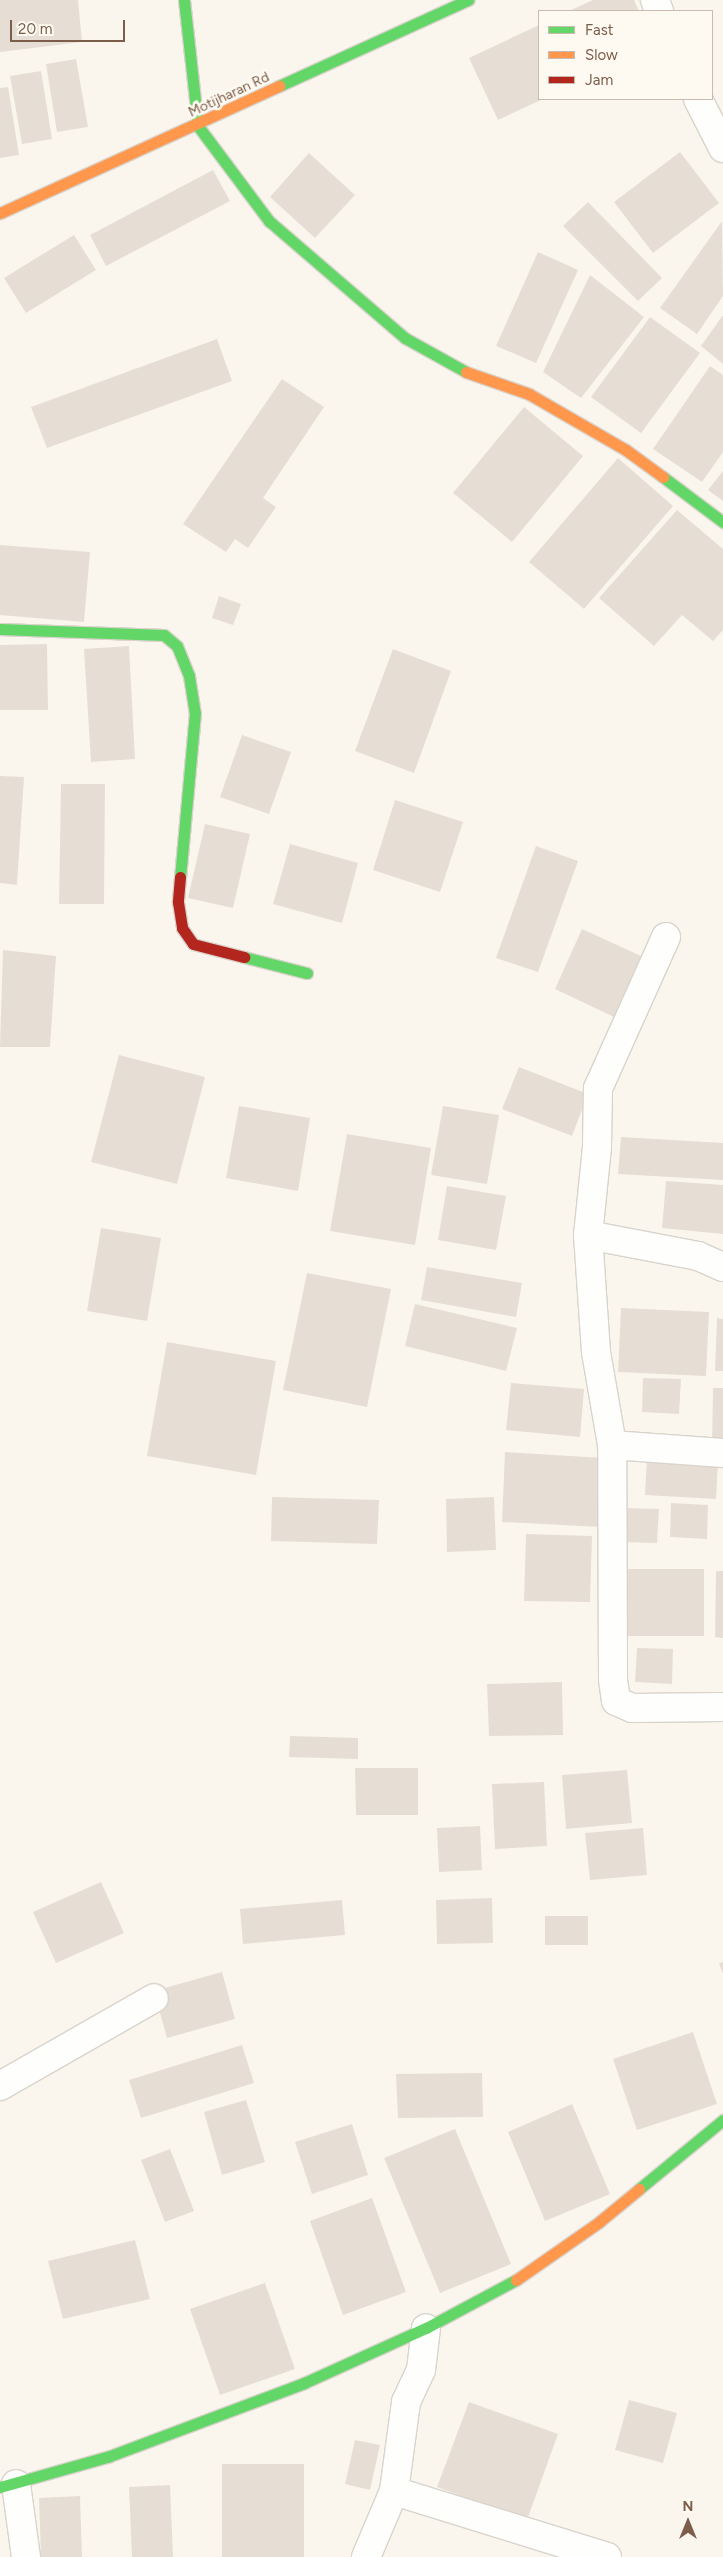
<!DOCTYPE html>
<style>
body{margin:0}
#map{position:relative;width:723px;height:2557px;overflow:hidden;background:#faf6ee;font-family:Figtree,sans-serif}
div>[style]{position:absolute}
[style*='--x']{left:calc(var(--x)*1px);top:calc(var(--y)*1px);width:calc(var(--w)*1px);rotate:calc(var(--a)*1deg)}
.building>*{inset:0;background:#e6ded5}
.roads{filter:drop-shadow(1px 0 #d9d3cc) drop-shadow(-1px 0 #d9d3cc) drop-shadow(0 1px #d9d3cc) drop-shadow(0 -1px #d9d3cc)}
.street>*{height:28px;margin:-14px;padding:0 14px;transform-origin:14px;border-radius:14px;background:#fefefc}
.fast>*{height:11px;margin:-5.5px;padding:0 5.5px;transform-origin:5.5px;border-radius:5.5px;background:#63d668}
.slow>*{height:11px;margin:-5.5px;padding:0 5.5px;transform-origin:5.5px;border-radius:5.5px;background:#ff974d}
.jam>*{height:11px;margin:-5.5px;padding:0 5.5px;transform-origin:5.5px;border-radius:5.5px;background:#b3261e}
span{translate:-50% -50%;white-space:nowrap;text-align:center;line-height:1.15;-webkit-text-stroke:5px #fffaf1;paint-order:stroke}
.street-label{font-size:14px;color:#7b5d4a}
.legend{position:absolute;left:538px;top:10px;width:175px;height:90px;box-sizing:border-box;background:#fffaf1;border:1px solid #cabbae;margin:0;padding:6px 9px;list-style:none;font-size:15px;color:#7b5d4a}
.legend li{display:flex;align-items:center;gap:10px;height:25px}
.legend b{width:25px;border:1px solid #cabbae}
.north{position:absolute;left:663px;top:2497px;width:50px;height:50px;-webkit-text-stroke:4px #fffaf1;paint-order:stroke;rotate:0deg;font-size:14px;font-weight:700;line-height:20px;text-align:center;color:#7b5d4a}
.north::after{content:'';display:block;margin:auto;width:18px;height:22px;background:#7b5d4a;clip-path:polygon(50% 0,100% 100%,50% 72%,0 100%)}
.scale{position:absolute;left:10px;top:20px;width:115px;height:22px;box-sizing:border-box;border:2px solid #7b5d4a;border-top:0;padding-left:6px;font-size:15px;line-height:18px;white-space:nowrap;color:#7b5d4a;-webkit-text-stroke:4px #fffaf1;paint-order:stroke}
</style>
<div id="map">
<div class="building">
<div style="clip-path:polygon(0 0,78px 0,82px 42px,0 52px)"></div>
<div style="clip-path:polygon(593px 0,634px 0,639px 11px,569px 11px)"></div>
<div style="clip-path:polygon(539px 25px,539px 99px,543px 99px,498px 120px,469px 58px)"></div>
<div style="clip-path:polygon(76px 59px,88px 127px,57px 132px,46px 64px)"></div>
<div style="clip-path:polygon(41px 71px,52px 139px,22px 144px,10px 76px)"></div>
<div style="clip-path:polygon(8px 87px,19px 155px,0 158px,0 88px)"></div>
<div style="clip-path:polygon(680px 152px,719px 203px,653px 253px,614px 202px)"></div>
<div style="clip-path:polygon(309px 153px,355px 195px,315px 238px,270px 197px)"></div>
<div style="clip-path:polygon(213px 170px,230px 201px,106px 266px,90px 235px)"></div>
<div style="clip-path:polygon(588px 202px,662px 278px,638px 301px,563px 226px)"></div>
<div style="clip-path:polygon(722px 221px,723px 296px,697px 334px,660px 308px)"></div>
<div style="clip-path:polygon(74px 235px,96px 270px,26px 313px,4px 278px)"></div>
<div style="clip-path:polygon(538px 252px,578px 270px,536px 363px,496px 346px)"></div>
<div style="clip-path:polygon(590px 275px,644px 317px,581px 398px,543px 372px)"></div>
<div style="clip-path:polygon(723px 315px,723px 364px,701px 346px)"></div>
<div style="clip-path:polygon(650px 317px,700px 353px,641px 433px,591px 397px)"></div>
<div style="clip-path:polygon(217px 339px,232px 381px,47px 448px,31px 407px)"></div>
<div style="clip-path:polygon(710px 366px,723px 375px,723px 452px,702px 482px,653px 449px)"></div>
<div style="clip-path:polygon(282px 379px,324px 407px,263px 498px,276px 507px,248px 548px,235px 539px,226px 552px,183px 524px)"></div>
<div style="clip-path:polygon(524px 407px,583px 456px,512px 542px,453px 493px)"></div>
<div style="clip-path:polygon(618px 458px,673px 506px,584px 609px,529px 562px)"></div>
<div style="clip-path:polygon(723px 471px,723px 501px,708px 490px)"></div>
<div style="clip-path:polygon(677px 510px,723px 549px,723px 630px,713px 641px,682px 615px,654px 646px,599px 598px)"></div>
<div style="clip-path:polygon(0 545px,90px 552px,84px 622px,0 615px)"></div>
<div style="clip-path:polygon(219px 596px,241px 604px,233px 625px,212px 618px)"></div>
<div style="clip-path:polygon(47px 644px,48px 710px,0 710px,0 645px)"></div>
<div style="clip-path:polygon(129px 646px,135px 759px,91px 762px,84px 649px)"></div>
<div style="clip-path:polygon(393px 649px,451px 671px,414px 773px,355px 751px)"></div>
<div style="clip-path:polygon(242px 735px,291px 752px,269px 814px,220px 797px)"></div>
<div style="clip-path:polygon(0 776px,24px 777px,17px 885px,0 883px)"></div>
<div style="clip-path:polygon(61px 784px,105px 784px,104px 904px,59px 904px)"></div>
<div style="clip-path:polygon(395px 800px,463px 822px,440px 892px,373px 870px)"></div>
<div style="clip-path:polygon(205px 824px,250px 834px,233px 908px,188px 898px)"></div>
<div style="clip-path:polygon(290px 844px,358px 863px,342px 923px,273px 904px)"></div>
<div style="clip-path:polygon(536px 846px,578px 861px,538px 972px,496px 958px)"></div>
<div style="clip-path:polygon(582px 929px,641px 956px,614px 1017px,555px 989px)"></div>
<div style="clip-path:polygon(3px 950px,56px 956px,50px 1047px,0 1047px)"></div>
<div style="clip-path:polygon(119px 1055px,205px 1077px,177px 1184px,91px 1162px)"></div>
<div style="clip-path:polygon(519px 1067px,588px 1094px,572px 1136px,502px 1109px)"></div>
<div style="clip-path:polygon(239px 1106px,310px 1118px,298px 1191px,226px 1178px)"></div>
<div style="clip-path:polygon(443px 1106px,499px 1115px,487px 1184px,431px 1175px)"></div>
<div style="clip-path:polygon(347px 1134px,431px 1148px,415px 1245px,330px 1231px)"></div>
<div style="clip-path:polygon(621px 1137px,723px 1143px,723px 1180px,618px 1174px)"></div>
<div style="clip-path:polygon(666px 1181px,723px 1185px,723px 1234px,662px 1228px)"></div>
<div style="clip-path:polygon(447px 1186px,506px 1196px,496px 1250px,438px 1240px)"></div>
<div style="clip-path:polygon(101px 1228px,161px 1238px,147px 1321px,87px 1311px)"></div>
<div style="clip-path:polygon(427px 1267px,522px 1283px,516px 1317px,421px 1300px)"></div>
<div style="clip-path:polygon(307px 1273px,391px 1289px,367px 1407px,283px 1390px)"></div>
<div style="clip-path:polygon(415px 1304px,517px 1328px,506px 1371px,405px 1346px)"></div>
<div style="clip-path:polygon(621px 1308px,709px 1312px,706px 1376px,618px 1372px)"></div>
<div style="clip-path:polygon(717px 1318px,723px 1319px,723px 1371px,715px 1371px)"></div>
<div style="clip-path:polygon(167px 1342px,276px 1361px,256px 1475px,147px 1456px)"></div>
<div style="clip-path:polygon(643px 1378px,681px 1379px,679px 1414px,642px 1412px)"></div>
<div style="clip-path:polygon(511px 1383px,584px 1389px,580px 1437px,506px 1430px)"></div>
<div style="clip-path:polygon(713px 1388px,723px 1388px,723px 1446px,712px 1446px)"></div>
<div style="clip-path:polygon(505px 1452px,604px 1458px,602px 1527px,502px 1522px)"></div>
<div style="clip-path:polygon(647px 1458px,718px 1462px,716px 1499px,645px 1495px)"></div>
<div style="clip-path:polygon(272px 1497px,379px 1500px,377px 1544px,271px 1541px)"></div>
<div style="clip-path:polygon(494px 1497px,496px 1550px,447px 1552px,446px 1499px)"></div>
<div style="clip-path:polygon(671px 1503px,708px 1505px,707px 1539px,670px 1537px)"></div>
<div style="clip-path:polygon(622px 1508px,659px 1509px,657px 1543px,620px 1542px)"></div>
<div style="clip-path:polygon(526px 1534px,592px 1536px,590px 1602px,524px 1601px)"></div>
<div style="clip-path:polygon(627px 1569px,704px 1569px,704px 1636px,626px 1636px)"></div>
<div style="clip-path:polygon(716px 1571px,723px 1571px,723px 1638px,715px 1637px)"></div>
<div style="clip-path:polygon(637px 1648px,673px 1649px,672px 1684px,635px 1682px)"></div>
<div style="clip-path:polygon(562px 1682px,563px 1735px,489px 1736px,487px 1684px)"></div>
<div style="clip-path:polygon(290px 1736px,358px 1738px,358px 1759px,289px 1757px)"></div>
<div style="clip-path:polygon(355px 1768px,418px 1768px,418px 1815px,356px 1815px)"></div>
<div style="clip-path:polygon(627px 1770px,632px 1823px,566px 1829px,562px 1775px)"></div>
<div style="clip-path:polygon(544px 1782px,547px 1846px,495px 1849px,492px 1784px)"></div>
<div style="clip-path:polygon(480px 1826px,482px 1870px,439px 1872px,437px 1828px)"></div>
<div style="clip-path:polygon(643px 1828px,647px 1875px,590px 1880px,585px 1833px)"></div>
<div style="clip-path:polygon(101px 1882px,124px 1933px,56px 1963px,33px 1912px)"></div>
<div style="clip-path:polygon(492px 1898px,493px 1943px,437px 1944px,436px 1900px)"></div>
<div style="clip-path:polygon(342px 1900px,345px 1935px,243px 1944px,240px 1909px)"></div>
<div style="clip-path:polygon(545px 1916px,588px 1916px,588px 1945px,545px 1945px)"></div>
<div style="clip-path:polygon(723px 1962px,723px 1974px,719px 1963px)"></div>
<div style="clip-path:polygon(222px 1972px,235px 2019px,167px 2038px,154px 1991px)"></div>
<div style="clip-path:polygon(693px 2032px,717px 2104px,637px 2130px,613px 2059px)"></div>
<div style="clip-path:polygon(242px 2045px,254px 2083px,141px 2118px,129px 2080px)"></div>
<div style="clip-path:polygon(482px 2073px,483px 2117px,398px 2118px,396px 2074px)"></div>
<div style="clip-path:polygon(246px 2100px,265px 2162px,222px 2175px,204px 2112px)"></div>
<div style="clip-path:polygon(572px 2104px,610px 2194px,545px 2221px,508px 2132px)"></div>
<div style="clip-path:polygon(352px 2124px,368px 2175px,312px 2194px,295px 2142px)"></div>
<div style="clip-path:polygon(455px 2129px,511px 2264px,440px 2293px,384px 2158px)"></div>
<div style="clip-path:polygon(170px 2149px,194px 2211px,165px 2222px,141px 2160px)"></div>
<div style="clip-path:polygon(372px 2198px,406px 2292px,343px 2315px,310px 2221px)"></div>
<div style="clip-path:polygon(135px 2240px,150px 2299px,63px 2319px,48px 2261px)"></div>
<div style="clip-path:polygon(265px 2283px,295px 2369px,220px 2395px,190px 2309px)"></div>
<div style="clip-path:polygon(629px 2400px,677px 2413px,663px 2463px,615px 2450px)"></div>
<div style="clip-path:polygon(469px 2402px,558px 2434px,527px 2520px,437px 2487px)"></div>
<div style="clip-path:polygon(355px 2440px,380px 2445px,370px 2490px,345px 2484px)"></div>
<div style="clip-path:polygon(222px 2464px,304px 2464px,304px 2557px,222px 2557px)"></div>
<div style="clip-path:polygon(170px 2485px,173px 2557px,132px 2557px,129px 2487px)"></div>
<div style="clip-path:polygon(80px 2496px,82px 2557px,41px 2557px,39px 2498px)"></div>
</div>
<div class="roads">
<div class="street">
<div style="--x:655;--y:0;--w:12;--a:70"></div>
<div style="--x:698;--y:99;--w:55;--a:63"></div>
<div style="--x:666;--y:937;--w:166;--a:114.2"></div>
<div style="--x:598;--y:1088;--w:59;--a:91"></div>
<div style="--x:597;--y:1147;--w:88;--a:95.8"></div>
<div style="--x:588;--y:1235;--w:112;--a:10.8"></div>
<div style="--x:698;--y:1256;--w:27;--a:24"></div>
<div style="--x:588;--y:1235;--w:117;--a:86.1"></div>
<div style="--x:596;--y:1352;--w:94;--a:80.2"></div>
<div style="--x:722;--y:1707;--w:90;--a:179.4"></div>
<div style="--x:632;--y:1708;--w:17;--a:-156"></div>
<div style="--x:616;--y:1701;--w:22;--a:-98"></div>
<div style="--x:613;--y:1679;--w:234;--a:-90.2"></div>
<div style="--x:612;--y:1445;--w:111;--a:4.1"></div>
<div style="--x:0;--y:2086;--w:177;--a:-29.7"></div>
<div style="--x:16;--y:2484;--w:74;--a:82.2"></div>
<div style="--x:394;--y:2491;--w:223;--a:17.2"></div>
<div style="--x:366;--y:2557;--w:72;--a:-67"></div>
<div style="--x:394;--y:2491;--w:90;--a:-82.3"></div>
<div style="--x:406;--y:2402;--w:35;--a:-65"></div>
<div style="--x:421;--y:2370;--w:42;--a:-83.2"></div>
</div>
<div class="fast">
<div style="--x:184;--y:0;--w:127;--a:83.7"></div>
<div style="--x:198;--y:126;--w:119;--a:53.2"></div>
<div style="--x:269;--y:221;--w:179;--a:40.7"></div>
<div style="--x:405;--y:338;--w:70;--a:29.1"></div>
<div style="--x:279;--y:86;--w:208;--a:-24.5"></div>
<div style="--x:663;--y:477;--w:75;--a:36.9"></div>
<div style="--x:0;--y:629;--w:164;--a:2.1"></div>
<div style="--x:164;--y:635;--w:17;--a:40"></div>
<div style="--x:177;--y:646;--w:32;--a:68"></div>
<div style="--x:189;--y:676;--w:37;--a:81"></div>
<div style="--x:195;--y:713;--w:165;--a:95.2"></div>
<div style="--x:244;--y:957;--w:65;--a:14.3"></div>
<div style="--x:639;--y:2189;--w:109;--a:-39.4"></div>
<div style="--x:0;--y:2487;--w:114;--a:-15.7"></div>
<div style="--x:110;--y:2456;--w:207;--a:-20.6"></div>
<div style="--x:304;--y:2383;--w:134;--a:-24.3"></div>
<div style="--x:426;--y:2328;--w:102;--a:-28.1"></div>
</div>
<div class="slow">
<div style="--x:0;--y:213;--w:307;--a:-24.5"></div>
<div style="--x:466;--y:372;--w:67;--a:19.2"></div>
<div style="--x:529;--y:394;--w:112;--a:30"></div>
<div style="--x:626;--y:450;--w:46;--a:36.1"></div>
<div style="--x:516;--y:2280;--w:101;--a:-34.9"></div>
<div style="--x:599;--y:2222;--w:52;--a:-39.5"></div>
</div>
<div class="jam">
<div style="--x:180;--y:877;--w:25;--a:95"></div>
<div style="--x:178;--y:902;--w:26;--a:81"></div>
<div style="--x:182;--y:928;--w:19;--a:55"></div>
<div style="--x:193;--y:944;--w:53;--a:14.3"></div>
</div>
</div>
<div class="street-label">
<span style="left:229px;top:95px;rotate:-25deg">Motijharan Rd</span>
</div>
<ul class="legend">
<li><b style="height:6px;background:#63d668"></b>Fast</li>
<li><b style="height:6px;background:#ff974d"></b>Slow</li>
<li><b style="height:6px;background:#b3261e"></b>Jam</li>
</ul>
<div class="north">N</div>
<div class="scale">20 m</div>
</div>
